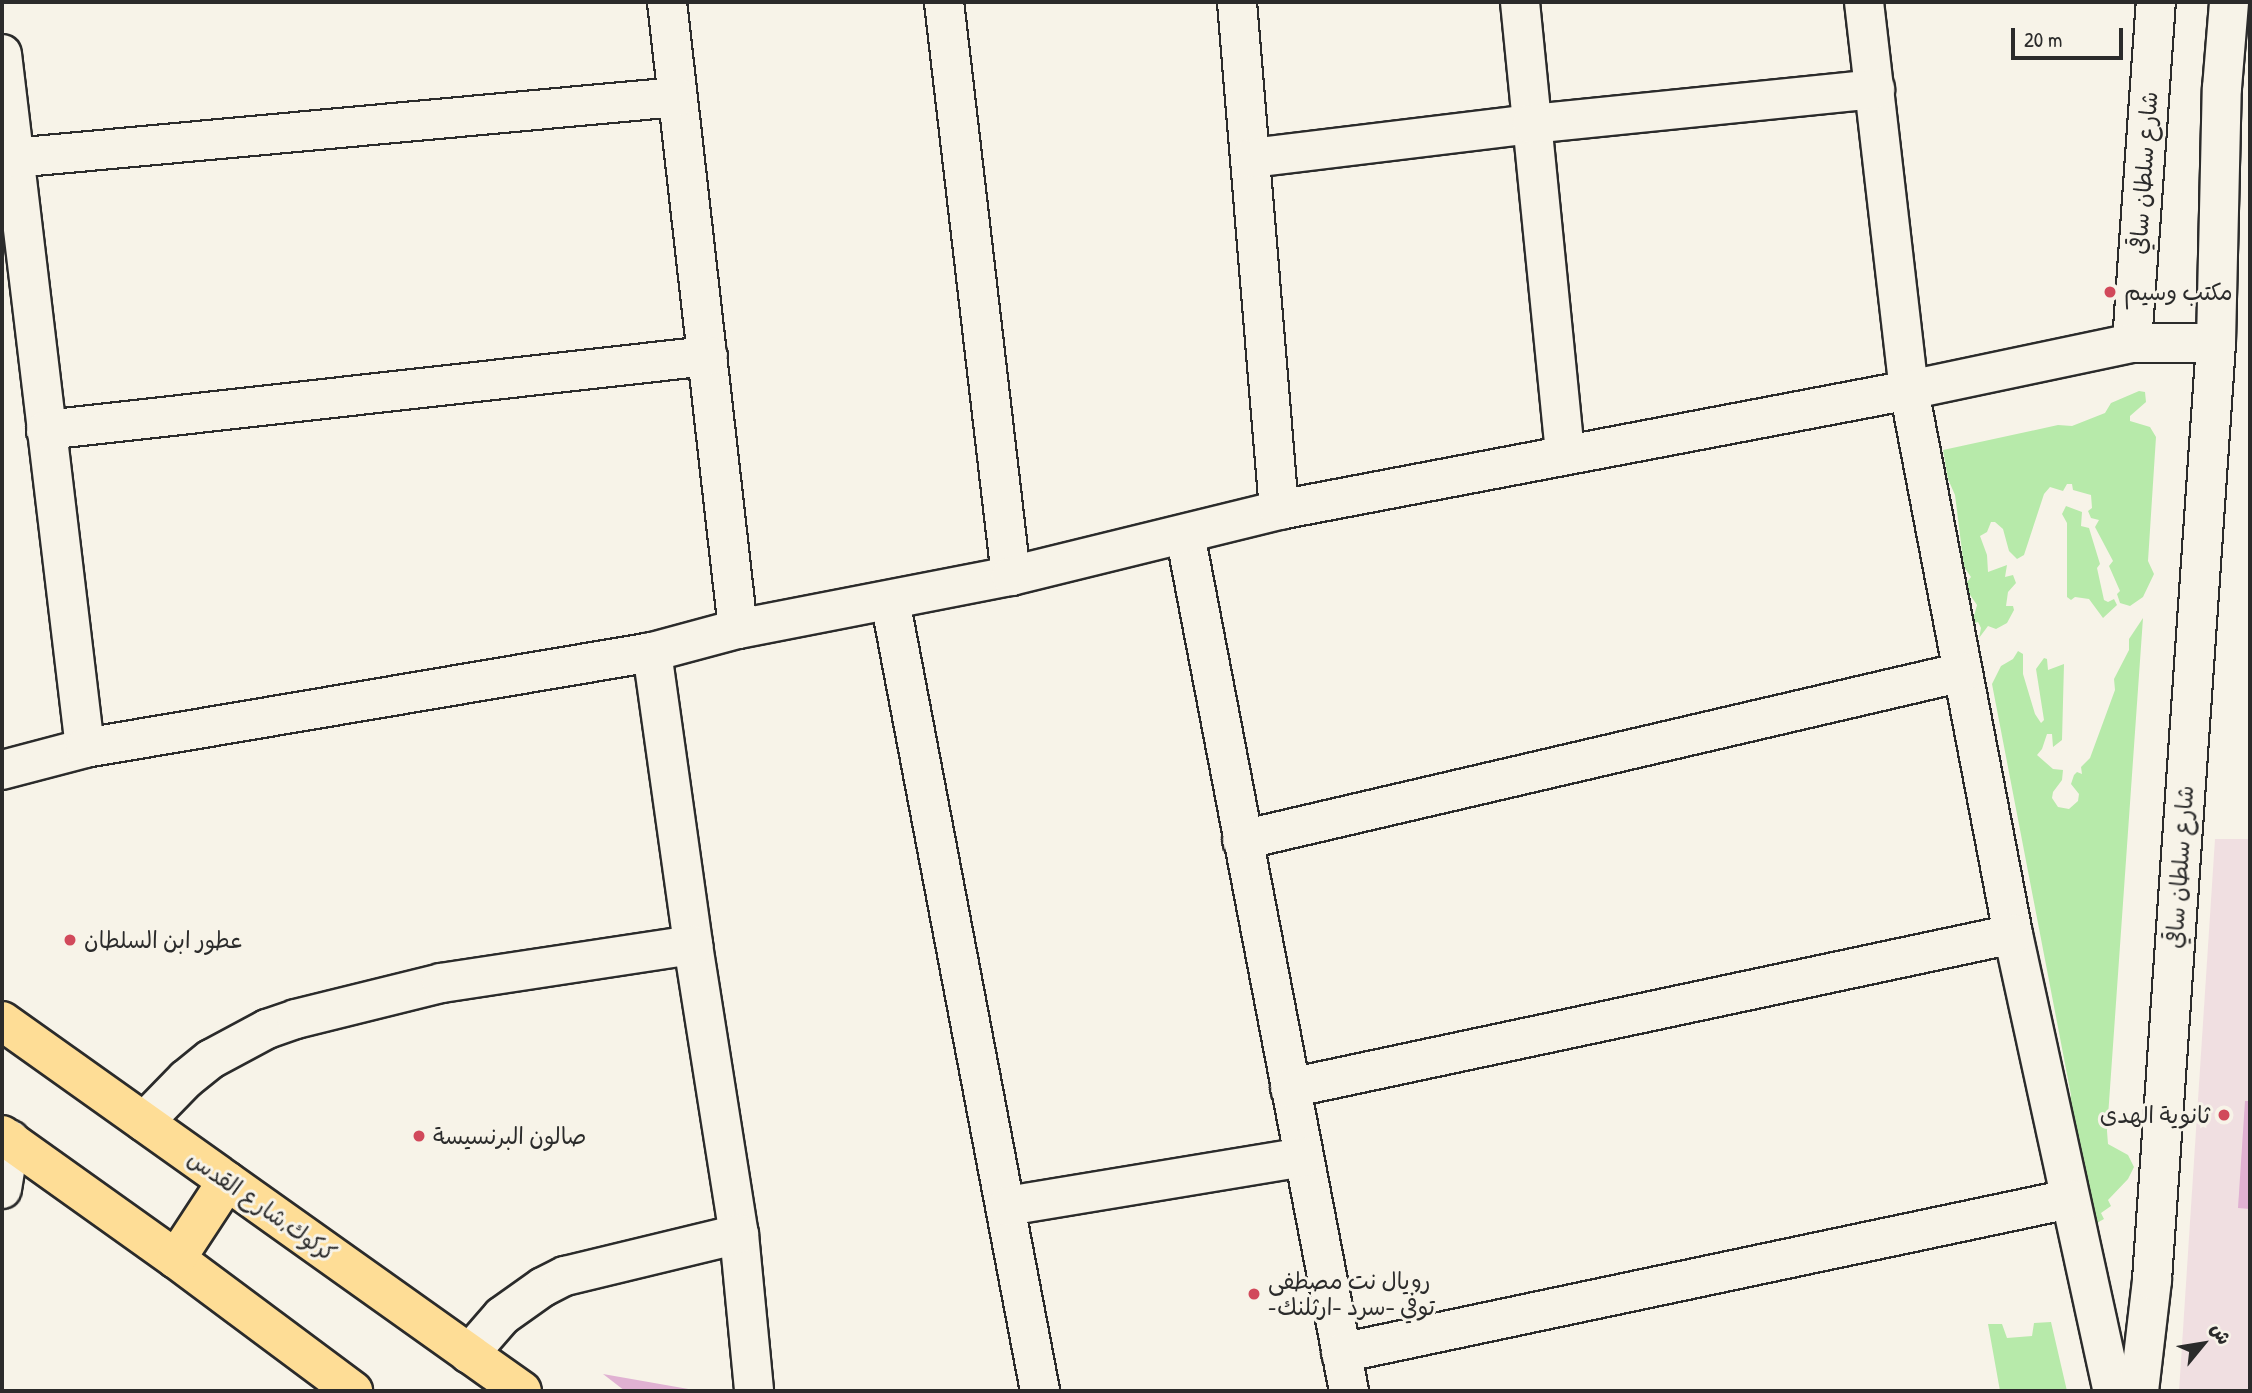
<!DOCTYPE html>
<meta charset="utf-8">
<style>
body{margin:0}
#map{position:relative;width:2252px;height:1393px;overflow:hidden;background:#f7f3e8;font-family:"Patrick Hand","Playpen Sans Arabic",sans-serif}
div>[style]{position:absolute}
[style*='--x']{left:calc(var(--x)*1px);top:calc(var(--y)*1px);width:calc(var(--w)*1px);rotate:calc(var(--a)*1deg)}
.built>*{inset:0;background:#f0dfe1}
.green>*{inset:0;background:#b7eaaa}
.building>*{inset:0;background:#e0b1d2}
.roads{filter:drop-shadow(2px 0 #2b2b2b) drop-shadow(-2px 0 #2b2b2b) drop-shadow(0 2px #2b2b2b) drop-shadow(0 -2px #2b2b2b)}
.minor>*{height:38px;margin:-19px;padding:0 19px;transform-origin:19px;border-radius:19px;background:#f7f3e8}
.major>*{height:38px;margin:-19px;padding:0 19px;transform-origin:19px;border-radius:19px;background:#fedd96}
.dots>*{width:19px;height:19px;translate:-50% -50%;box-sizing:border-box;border:4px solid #f7f3e8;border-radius:50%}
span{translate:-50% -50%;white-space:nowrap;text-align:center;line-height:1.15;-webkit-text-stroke:6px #f7f3e8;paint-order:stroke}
.street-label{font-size:23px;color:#2b2b2b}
.poi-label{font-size:23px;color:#2b2b2b}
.left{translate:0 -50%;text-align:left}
.right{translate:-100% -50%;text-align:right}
.frame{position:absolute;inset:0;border:4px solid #2b2b2b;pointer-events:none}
.north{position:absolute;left:2168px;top:1309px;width:70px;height:70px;-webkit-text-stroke:5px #f7f3e8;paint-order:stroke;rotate:60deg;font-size:19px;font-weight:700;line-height:28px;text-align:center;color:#2b2b2b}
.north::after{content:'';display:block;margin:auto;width:24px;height:32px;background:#2b2b2b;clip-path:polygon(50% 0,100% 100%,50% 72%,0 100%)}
.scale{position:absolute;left:2011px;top:28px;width:112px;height:32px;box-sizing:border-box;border:4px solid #2b2b2b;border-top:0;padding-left:9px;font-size:21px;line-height:24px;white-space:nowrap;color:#2b2b2b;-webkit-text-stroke:5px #f7f3e8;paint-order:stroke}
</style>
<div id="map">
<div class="built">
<div style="clip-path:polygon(2215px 839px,2250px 839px,2250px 1391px,2179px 1391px)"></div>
</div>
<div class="green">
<div style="clip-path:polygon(2139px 391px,2145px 392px,2146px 402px,2130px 416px,2130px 421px,2150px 427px,2156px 437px,2148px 561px,2154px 574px,2143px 597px,2130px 606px,2120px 603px,2117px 594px,2120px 591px,2109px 566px,2113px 561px,2095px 527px,2099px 520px,2091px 518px,2088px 511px,2092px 508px,2091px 495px,2073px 490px,2072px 484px,2067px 484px,2063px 491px,2050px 487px,2044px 494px,2024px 555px,2017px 559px,2009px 551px,2003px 529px,1995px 522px,1991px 522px,1987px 532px,1980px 536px,1987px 555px,1988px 572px,2007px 565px,2005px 577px,2013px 575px,2016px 583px,2008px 592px,2006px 606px,2013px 606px,2014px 610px,2007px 623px,1996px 629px,1988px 626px,1979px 638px,1981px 628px,1978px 622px,1971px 624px,1970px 618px,1974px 616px,1977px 605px,1964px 586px,1971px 577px,1964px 567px,1955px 495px,1948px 479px,1943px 450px,2058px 425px,2072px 426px,2105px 413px,2111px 403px)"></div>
<div style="clip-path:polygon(2066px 506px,2082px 512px,2081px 526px,2089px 528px,2100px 564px,2097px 568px,2104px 600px,2108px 602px,2114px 599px,2117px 605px,2103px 618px,2089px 599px,2075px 597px,2071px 600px,2067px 597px,2067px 523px,2062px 514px)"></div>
<div style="clip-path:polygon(2143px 618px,2107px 1131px,2108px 1144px,2128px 1155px,2134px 1167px,2128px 1179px,2108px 1200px,2111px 1206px,2101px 1213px,2104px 1219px,2095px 1224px,2069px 1102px,2071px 1095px,1992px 684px,2001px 666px,2013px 659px,2018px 651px,2023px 654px,2023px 674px,2035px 714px,2041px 723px,2044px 720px,2036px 669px,2044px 658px,2047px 659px,2048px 670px,2064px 664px,2062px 740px,2053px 747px,2052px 734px,2047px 734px,2042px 749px,2037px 755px,2053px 769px,2063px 770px,2062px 780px,2053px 792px,2052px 798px,2058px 807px,2069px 809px,2078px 801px,2079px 794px,2071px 784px,2074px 775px,2077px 772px,2082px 774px,2081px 767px,2090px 758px,2115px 690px,2114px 679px,2129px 650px,2129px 639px)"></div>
<div style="clip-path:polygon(2051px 1322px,2067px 1391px,2000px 1391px,1988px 1324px,2002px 1324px,2007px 1338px,2032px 1336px,2034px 1323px)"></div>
</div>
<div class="building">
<div style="clip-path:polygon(2245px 1101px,2250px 1101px,2250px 1209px,2238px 1208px)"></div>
<div style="clip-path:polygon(603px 1374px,694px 1390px,694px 1391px,625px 1391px)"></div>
</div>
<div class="roads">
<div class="minor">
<div style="--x:667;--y:2;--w:631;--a:83.54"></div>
<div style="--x:944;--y:2;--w:578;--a:83.34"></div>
<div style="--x:1237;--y:2;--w:510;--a:85.27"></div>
<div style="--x:1520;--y:2;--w:455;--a:84.3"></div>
<div style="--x:1864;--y:2;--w:391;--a:83.4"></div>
<div style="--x:1909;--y:390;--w:554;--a:79.18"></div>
<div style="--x:2013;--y:934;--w:468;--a:77.7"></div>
<div style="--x:2;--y:54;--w:699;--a:83.18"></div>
<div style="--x:13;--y:158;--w:667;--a:-5.25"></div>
<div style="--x:1251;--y:158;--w:283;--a:-6.9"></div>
<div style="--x:1532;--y:124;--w:345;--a:-5.8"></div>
<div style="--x:2132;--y:343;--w:342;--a:-86"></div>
<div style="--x:46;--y:430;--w:666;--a:-6.38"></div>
<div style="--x:1185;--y:534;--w:873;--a:79.17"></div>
<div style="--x:890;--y:600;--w:805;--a:79.26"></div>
<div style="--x:652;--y:652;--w:296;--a:82"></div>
<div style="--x:693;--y:945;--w:293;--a:81"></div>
<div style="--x:739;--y:1234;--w:158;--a:84.5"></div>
<div style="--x:2;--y:770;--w:86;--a:-14.8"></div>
<div style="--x:85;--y:748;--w:575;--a:-9.61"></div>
<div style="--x:652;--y:652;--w:89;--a:-15"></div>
<div style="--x:738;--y:629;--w:278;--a:-11"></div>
<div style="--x:1011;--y:576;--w:276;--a:-13.8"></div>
<div style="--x:1279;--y:510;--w:641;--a:-10.78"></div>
<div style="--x:1909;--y:390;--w:228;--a:-11.9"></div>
<div style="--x:2132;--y:343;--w:84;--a:0"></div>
<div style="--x:1242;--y:840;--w:740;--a:-13.12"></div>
<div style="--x:1290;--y:1088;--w:739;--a:-12.02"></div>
<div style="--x:144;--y:1122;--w:60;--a:-45.7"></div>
<div style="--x:186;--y:1079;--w:32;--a:-39"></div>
<div style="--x:211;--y:1059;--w:64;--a:-28.2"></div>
<div style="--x:267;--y:1029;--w:31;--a:-19"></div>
<div style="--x:296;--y:1019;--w:149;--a:-13.9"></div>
<div style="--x:441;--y:983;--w:255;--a:-8.6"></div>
<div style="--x:2;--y:1189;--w:50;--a:-80.7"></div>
<div style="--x:1008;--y:1206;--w:299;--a:-9.4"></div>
<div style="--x:1341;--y:1353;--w:744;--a:-11.94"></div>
<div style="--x:469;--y:1354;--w:50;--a:-49"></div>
<div style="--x:502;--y:1316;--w:50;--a:-35.3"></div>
<div style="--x:543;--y:1287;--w:25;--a:-27"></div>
<div style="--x:565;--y:1276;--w:179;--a:-13.6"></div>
<div style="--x:2139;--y:1391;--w:112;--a:-83.3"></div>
<div style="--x:2152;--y:1280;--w:939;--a:-86.09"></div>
<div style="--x:2216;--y:343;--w:255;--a:-88.7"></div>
<div style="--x:2222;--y:88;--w:86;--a:-85.3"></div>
</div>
<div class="major">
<div style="--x:2;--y:1021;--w:638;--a:35.43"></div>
<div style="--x:2;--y:1135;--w:214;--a:35.5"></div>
<div style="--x:176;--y:1259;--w:221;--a:36.7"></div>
<div style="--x:176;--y:1259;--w:93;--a:-56.8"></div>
</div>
</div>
<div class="dots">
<div style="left:2110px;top:292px;background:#d1495b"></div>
<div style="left:70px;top:940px;background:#d1495b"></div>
<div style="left:2224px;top:1115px;background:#d1495b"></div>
<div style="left:419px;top:1136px;background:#d1495b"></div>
<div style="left:1254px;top:1294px;background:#d1495b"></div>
</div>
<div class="street-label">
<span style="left:2144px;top:173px;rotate:-86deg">شارع سلطان ساقي</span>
<span style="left:2180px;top:867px;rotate:-86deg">شارع سلطان ساقي</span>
<span style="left:262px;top:1206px;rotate:35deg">كركوك,شارع القدس</span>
</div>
<div class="poi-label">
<span class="left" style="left:2124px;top:292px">مكتب وسيم</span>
<span class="left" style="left:84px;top:940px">عطور ابن السلطان</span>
<span class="right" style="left:2210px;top:1115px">ثانوية الهدى</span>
<span class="left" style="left:433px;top:1136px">صالون البرنسيسة</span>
<span class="left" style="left:1268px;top:1294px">رويال نت مصطفى<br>-توفي -سرد -ارثلنك</span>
</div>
<div class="frame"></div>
<div class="north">ش</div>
<div class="scale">20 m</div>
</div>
